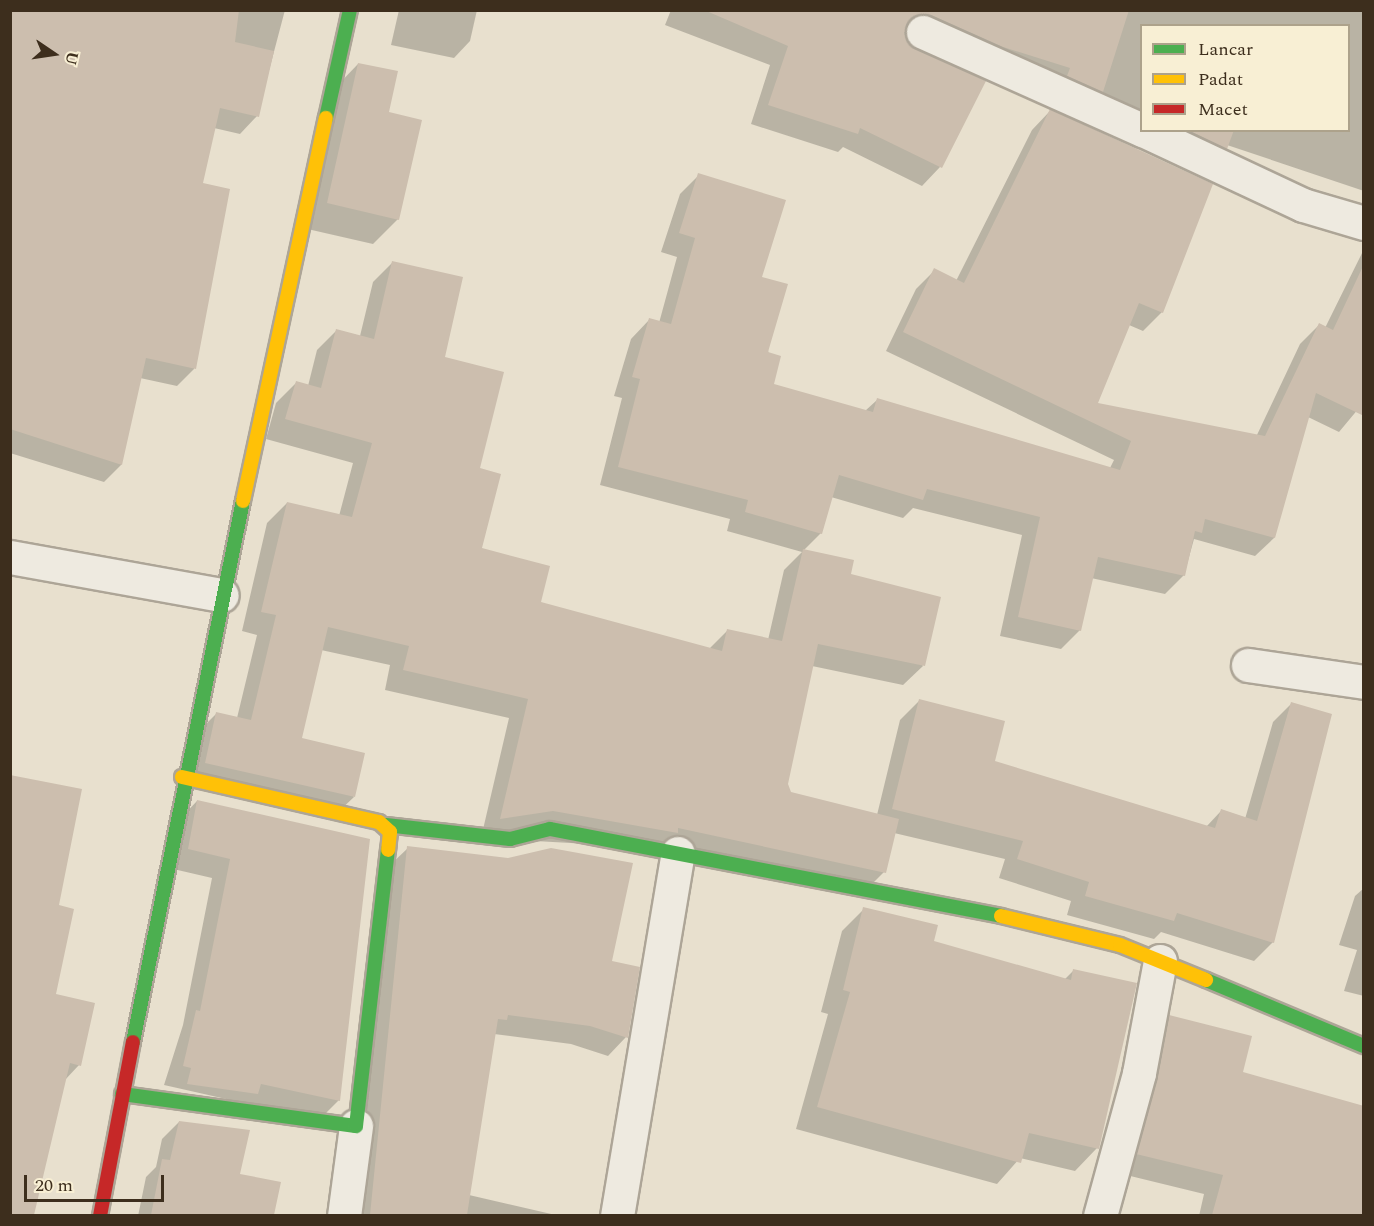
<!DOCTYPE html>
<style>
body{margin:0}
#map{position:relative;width:1374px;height:1226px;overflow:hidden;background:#e8e0ce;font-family:Spectral,serif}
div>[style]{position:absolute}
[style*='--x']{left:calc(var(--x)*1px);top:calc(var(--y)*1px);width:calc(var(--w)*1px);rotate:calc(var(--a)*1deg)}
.shadow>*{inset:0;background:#0003}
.building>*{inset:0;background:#ccbeae}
.roads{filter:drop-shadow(2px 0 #ada597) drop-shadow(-2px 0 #ada597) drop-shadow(0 2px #ada597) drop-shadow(0 -2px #ada597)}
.street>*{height:33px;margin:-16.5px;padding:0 16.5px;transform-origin:16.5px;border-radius:16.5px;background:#eeeae0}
.fast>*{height:14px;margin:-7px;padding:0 7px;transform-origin:7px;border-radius:7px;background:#4caf50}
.slow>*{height:14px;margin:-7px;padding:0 7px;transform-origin:7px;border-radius:7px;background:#ffc107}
.jam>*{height:14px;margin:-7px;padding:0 7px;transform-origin:7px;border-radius:7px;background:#c62828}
span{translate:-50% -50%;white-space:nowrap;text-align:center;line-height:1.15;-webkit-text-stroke:4.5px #f8efd4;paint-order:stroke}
.frame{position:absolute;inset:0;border:12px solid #3d2e1d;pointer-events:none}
.legend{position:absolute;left:1140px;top:24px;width:210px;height:108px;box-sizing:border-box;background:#f8efd4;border:2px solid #ada28b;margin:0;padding:8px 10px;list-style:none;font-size:18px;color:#3d2e1d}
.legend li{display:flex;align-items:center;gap:12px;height:30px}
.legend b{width:30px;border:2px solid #ada28b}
.north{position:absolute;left:24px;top:24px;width:60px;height:60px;-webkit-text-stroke:4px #f8efd4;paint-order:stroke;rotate:103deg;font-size:16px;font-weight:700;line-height:24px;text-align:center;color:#3d2e1d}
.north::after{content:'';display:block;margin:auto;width:21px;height:27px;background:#3d2e1d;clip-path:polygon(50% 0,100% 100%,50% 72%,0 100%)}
.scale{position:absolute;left:24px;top:1175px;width:140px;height:27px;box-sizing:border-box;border:3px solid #3d2e1d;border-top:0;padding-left:8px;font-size:18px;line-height:21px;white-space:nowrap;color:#3d2e1d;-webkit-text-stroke:4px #f8efd4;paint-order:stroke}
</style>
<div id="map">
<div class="shadow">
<div style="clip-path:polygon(10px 10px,285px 10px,257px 116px,240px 134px,214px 128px,201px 184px,228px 190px,194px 369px,177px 386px,140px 378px,121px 465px,104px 482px,10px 453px)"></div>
<div style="clip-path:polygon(399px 10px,477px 10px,470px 41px,454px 58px,391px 45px)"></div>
<div style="clip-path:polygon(evenodd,671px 10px,1364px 10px,1364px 191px,1227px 145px,1207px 166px,1053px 87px,905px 33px,940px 167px,922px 186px,843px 147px,838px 152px,751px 124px,770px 65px,665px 25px,671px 10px,1142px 26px,1348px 26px,1348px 130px,1142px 130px,1142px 26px)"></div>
<div style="clip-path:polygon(358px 64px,387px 113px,398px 219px,373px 244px,303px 228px,334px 89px)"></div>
<div style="clip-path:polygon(1050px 111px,1162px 312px,1143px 331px,1129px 325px,1096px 404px,1256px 437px,1300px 344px,1319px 325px,1325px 328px,1364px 249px,1364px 402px,1339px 432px,1308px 417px,1274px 538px,1255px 556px,1194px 539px,1184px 575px,1165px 594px,1091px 578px,1080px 630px,1061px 649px,1000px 636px,1022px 535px,913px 508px,903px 518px,831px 497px,821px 533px,804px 550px,849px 576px,923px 666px,903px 685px,812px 666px,787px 784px,789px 793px,877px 815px,900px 720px,919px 701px,994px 762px,1206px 827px,1221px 811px,1245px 819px,1273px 722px,1292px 703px,1273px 942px,1254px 961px,1161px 932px,1154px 939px,1067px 915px,1071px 901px,999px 878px,1005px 859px,894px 833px,884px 872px,864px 892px,660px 848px,481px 838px,509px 718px,385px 690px,390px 665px,321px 650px,300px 739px,354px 797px,334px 816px,186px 783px,196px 734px,216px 714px,237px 718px,257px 635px,242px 631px,267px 523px,287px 503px,339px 516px,353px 463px,266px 439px,276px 403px,296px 383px,308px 386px,317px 350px,337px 330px,360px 336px,373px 282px,393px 262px,443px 358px,478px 470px,480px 549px,539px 603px,709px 649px,728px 630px,768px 640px,784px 570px,802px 552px,727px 531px,730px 519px,600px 485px,622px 398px,614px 396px,631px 339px,649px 320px,659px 323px,677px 257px,661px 252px,680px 194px,699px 175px,760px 278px,772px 385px,865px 411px,877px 400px,1110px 468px,1114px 460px,886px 351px,916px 289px,935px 270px,956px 281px,1032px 130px)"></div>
<div style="clip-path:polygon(10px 776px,57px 906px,55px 995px,79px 1065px,64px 1081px,32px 1216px,10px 1216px)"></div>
<div style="clip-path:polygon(197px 801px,369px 841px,339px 1100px,319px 1120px,164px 1085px,183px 1025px,212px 878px,169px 868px,178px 821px)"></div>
<div style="clip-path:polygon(408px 848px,610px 962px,626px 1037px,608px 1056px,571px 1044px,494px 1034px,469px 1195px,560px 1216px,349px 1216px,389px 866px)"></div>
<div style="clip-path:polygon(1364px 888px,1364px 996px,1344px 991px,1357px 950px,1339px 945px,1355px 896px)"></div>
<div style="clip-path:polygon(864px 909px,933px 942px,1064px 980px,1074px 970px,1097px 1148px,1075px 1171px,1020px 1158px,997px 1184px,796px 1129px,828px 1014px,821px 1012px,842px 931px)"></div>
<div style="clip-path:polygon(1169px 1017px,1241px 1073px,1364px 1116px,1364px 1216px,1199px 1216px,1204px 1194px,1118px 1173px,1150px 1036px)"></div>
<div style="clip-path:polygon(179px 1122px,238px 1175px,279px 1183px,272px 1216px,138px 1216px,146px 1177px,156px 1167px,162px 1139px)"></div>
</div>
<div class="building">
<div style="clip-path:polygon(10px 10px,239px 10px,235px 42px,274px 51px,259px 117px,220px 108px,203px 183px,230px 189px,196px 369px,146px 358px,122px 465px,10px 429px)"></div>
<div style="clip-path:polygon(704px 10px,1129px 10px,1103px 92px,1067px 76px,1070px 68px,1003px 47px,931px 15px,912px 17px,904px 33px,908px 43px,986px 81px,942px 168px,860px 128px,858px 134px,768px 105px,788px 46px)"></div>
<div style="clip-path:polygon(358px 63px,398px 71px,389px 112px,422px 120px,399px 220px,327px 203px)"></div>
<div style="clip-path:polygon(1050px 109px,1213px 184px,1163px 313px,1139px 303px,1098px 403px,1265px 436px,1319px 323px,1333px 330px,1364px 264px,1364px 416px,1316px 393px,1275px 538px,1205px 519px,1202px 533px,1195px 531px,1185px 576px,1098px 557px,1081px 631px,1018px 617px,1040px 517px,927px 489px,923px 500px,839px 475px,822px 534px,745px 512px,748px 500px,618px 467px,640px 379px,632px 377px,649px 318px,671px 324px,695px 238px,679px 233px,698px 173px,786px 200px,762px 277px,788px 284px,768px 352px,781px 356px,774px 384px,873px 412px,877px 398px,1120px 470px,1131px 441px,903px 332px,934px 268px,964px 283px)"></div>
<div style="clip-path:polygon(1188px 130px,1234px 130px,1227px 149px)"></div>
<div style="clip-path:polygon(392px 261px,463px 277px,445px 357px,504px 372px,480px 468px,501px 474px,482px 548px,550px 566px,541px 602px,722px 651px,727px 629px,782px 641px,803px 549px,854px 560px,851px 574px,941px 597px,925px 666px,818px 644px,788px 784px,791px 792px,899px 819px,886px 873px,678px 828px,678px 833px,553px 811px,500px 819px,528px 699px,403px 670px,409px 646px,328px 627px,302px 738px,365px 753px,355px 797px,205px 763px,216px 712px,251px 720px,276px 615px,261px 612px,287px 502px,352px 517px,372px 443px,285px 419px,296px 381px,321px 388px,336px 329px,374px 339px)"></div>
<div style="clip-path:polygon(919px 699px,1005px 721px,995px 761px,1215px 828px,1221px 809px,1257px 821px,1291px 702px,1332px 714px,1274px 943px,1177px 913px,1174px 921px,1085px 896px,1089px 882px,1017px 859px,1023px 841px,892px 809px)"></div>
<div style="clip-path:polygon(10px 775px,82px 789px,59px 905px,74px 909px,56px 994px,95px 1003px,81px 1066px,70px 1063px,34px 1215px,10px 1215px)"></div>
<div style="clip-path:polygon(197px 800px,370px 839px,340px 1101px,261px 1084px,258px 1094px,187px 1084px,191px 1068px,183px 1066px,196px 1010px,200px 1011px,230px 859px,188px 849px)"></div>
<div style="clip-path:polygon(407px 846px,508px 858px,551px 848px,633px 863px,612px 961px,640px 967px,628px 1038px,590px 1026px,508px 1015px,507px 1020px,498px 1019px,467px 1215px,370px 1215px)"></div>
<div style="clip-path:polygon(863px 907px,938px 925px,934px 941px,1071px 980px,1073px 969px,1137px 983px,1099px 1149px,1029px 1133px,1021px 1163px,817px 1107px,850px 992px,843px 990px)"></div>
<div style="clip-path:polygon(1169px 1015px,1252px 1036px,1243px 1072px,1364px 1106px,1364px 1215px,1212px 1215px,1223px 1175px,1136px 1154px)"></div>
<div style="clip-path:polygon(179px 1121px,250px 1130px,240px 1174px,281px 1182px,274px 1215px,151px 1215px,162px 1159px,170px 1160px)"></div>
</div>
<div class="roads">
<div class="street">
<div style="--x:923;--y:32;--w:240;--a:24.1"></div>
<div style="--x:1143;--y:130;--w:177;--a:25.1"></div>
<div style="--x:1303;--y:205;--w:64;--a:16.4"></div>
<div style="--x:10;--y:557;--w:215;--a:10.2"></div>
<div style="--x:1248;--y:665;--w:117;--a:8.3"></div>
<div style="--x:344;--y:1216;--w:91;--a:-82.4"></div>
<div style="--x:617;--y:1216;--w:368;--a:-80.5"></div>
<div style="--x:1100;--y:1216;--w:148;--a:-74.7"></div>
<div style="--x:1139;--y:1073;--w:114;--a:-79.4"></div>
</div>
<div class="fast">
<div style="--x:326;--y:118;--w:111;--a:-77.5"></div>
<div style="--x:386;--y:825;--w:125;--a:6.4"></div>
<div style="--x:510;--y:839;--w:41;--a:-14"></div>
<div style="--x:550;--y:829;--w:459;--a:10.9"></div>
<div style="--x:1206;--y:980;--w:171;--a:22.7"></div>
<div style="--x:133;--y:1042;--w:552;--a:-78.51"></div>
<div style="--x:122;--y:1094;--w:236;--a:7.8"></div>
<div style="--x:356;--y:1126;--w:278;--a:-83.4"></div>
</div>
<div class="slow">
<div style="--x:243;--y:501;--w:392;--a:-77.8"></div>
<div style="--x:182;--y:777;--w:202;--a:12.9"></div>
<div style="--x:379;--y:822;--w:15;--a:42"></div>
<div style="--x:390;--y:832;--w:18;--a:96"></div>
<div style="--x:1001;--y:916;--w:122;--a:13.7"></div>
<div style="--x:1120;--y:945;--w:93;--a:22.1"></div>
</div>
<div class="jam">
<div style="--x:100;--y:1216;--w:177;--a:-79.3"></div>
</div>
</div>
<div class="frame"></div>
<ul class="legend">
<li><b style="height:8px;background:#4caf50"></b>Lancar</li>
<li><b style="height:8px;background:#ffc107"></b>Padat</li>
<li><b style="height:8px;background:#c62828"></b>Macet</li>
</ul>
<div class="north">U</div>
<div class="scale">20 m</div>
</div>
